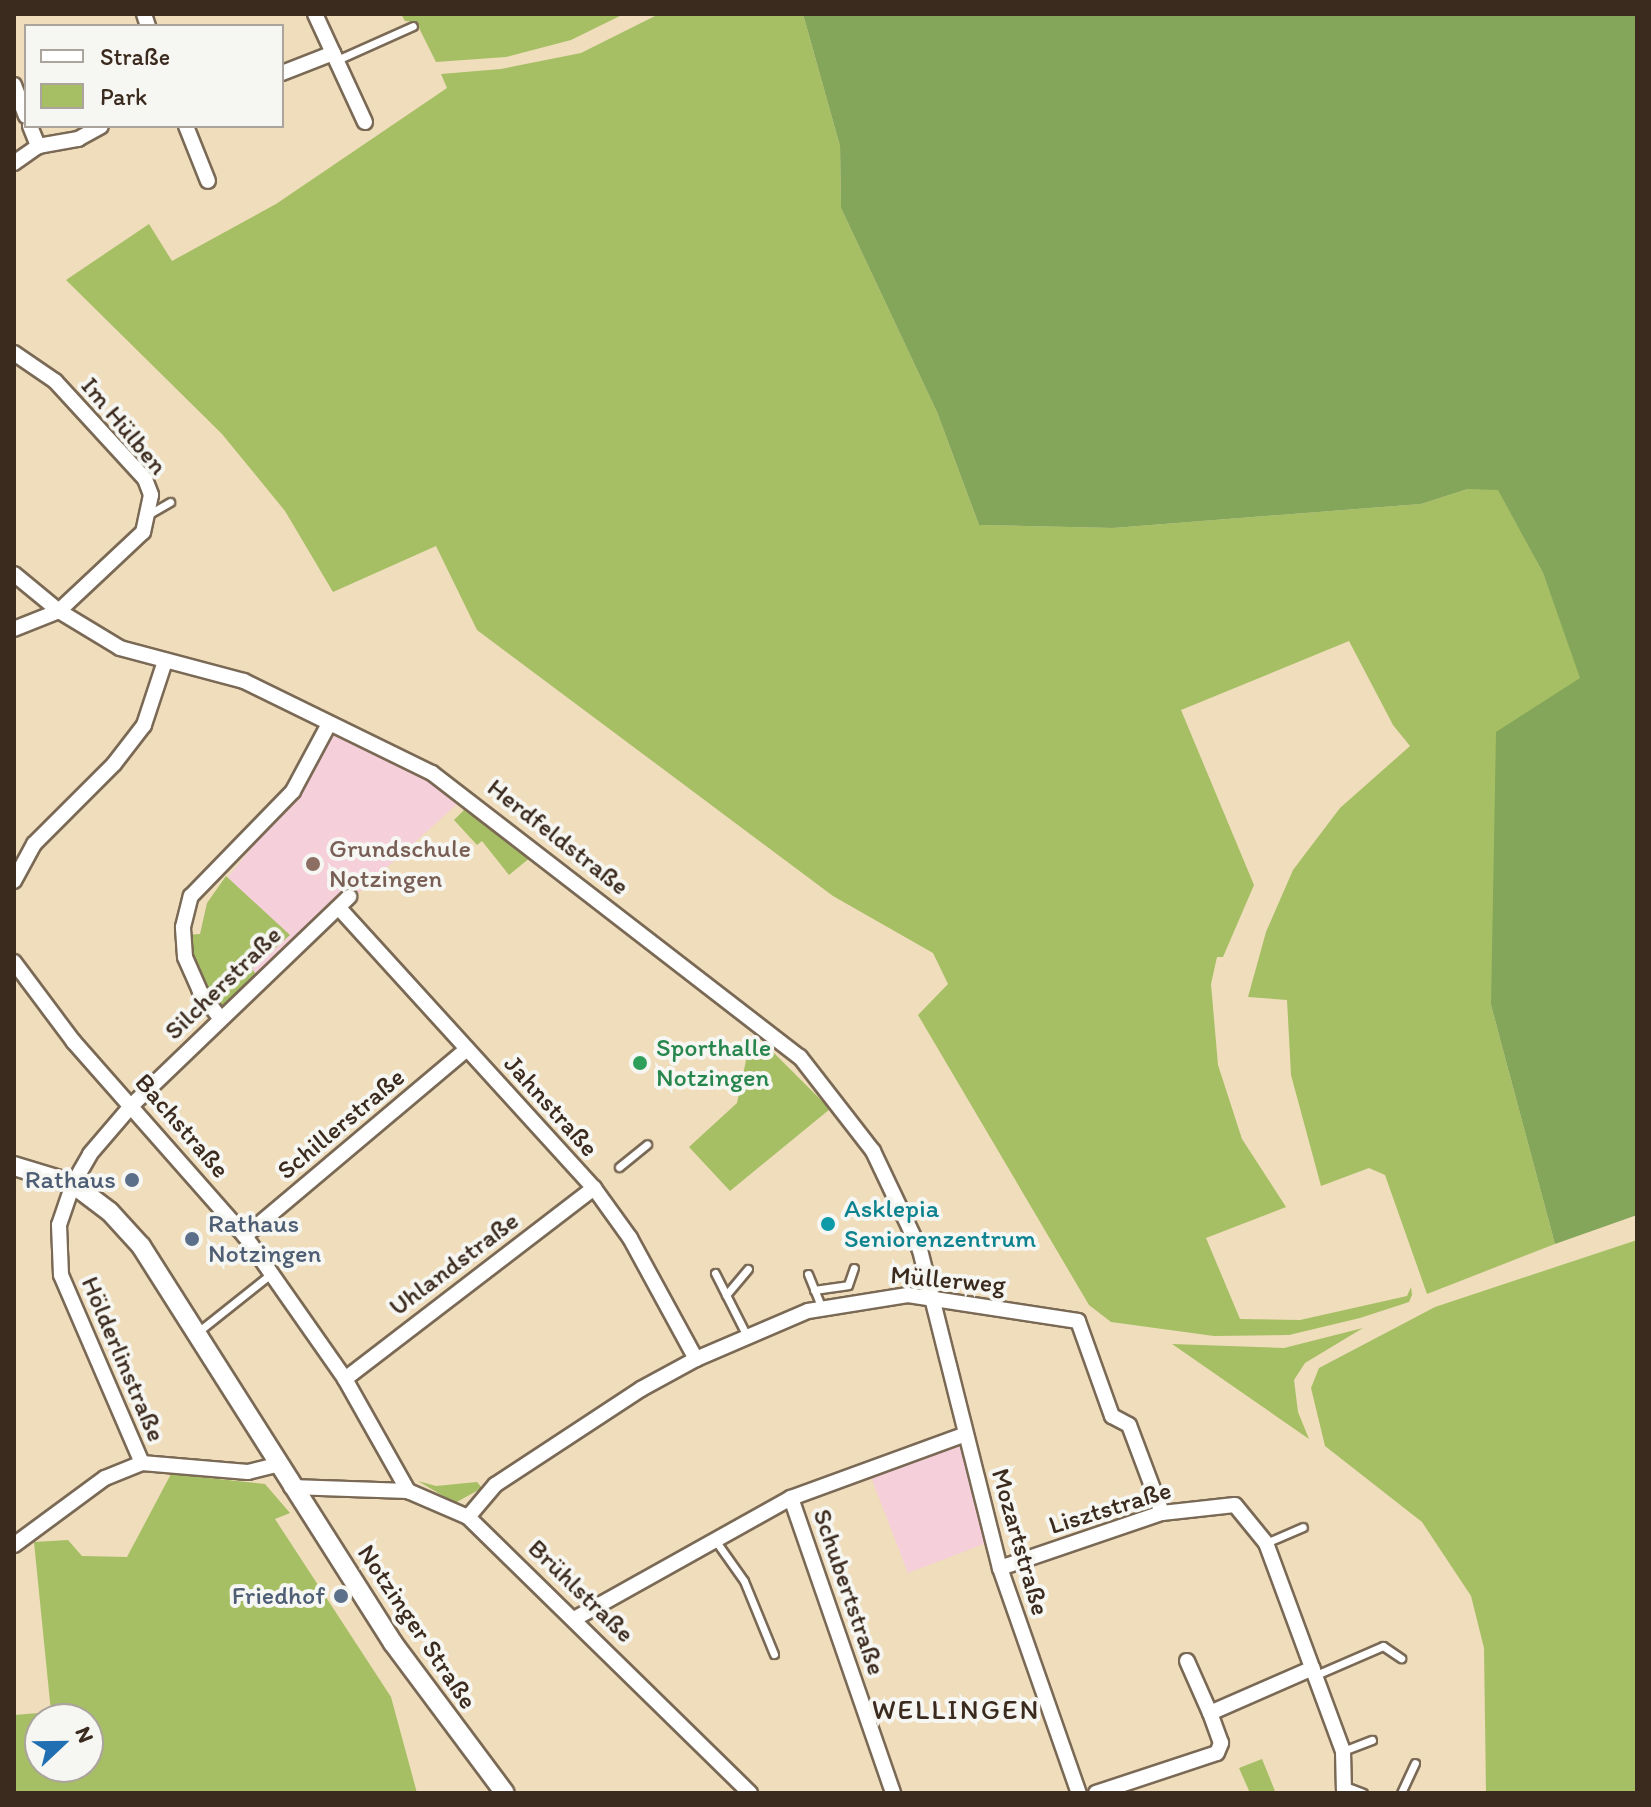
<!DOCTYPE html>
<meta charset="utf-8">
<style>
body{margin:0}
#map{position:relative;width:1651px;height:1807px;overflow:hidden;background:#efddbc;font-family:Itim,sans-serif}
div>[style]{position:absolute}
[style*='--x']{left:calc(var(--x)*1px);top:calc(var(--y)*1px);width:calc(var(--w)*1px);rotate:calc(var(--a)*1deg)}
.built>*{inset:0;background:#f5cfd9}
.green>*{inset:0;background:#a6bf64}
.forest>*{inset:0;background:#84a65a}
.roads{filter:drop-shadow(2px 0 #7a6955) drop-shadow(-2px 0 #7a6955) drop-shadow(0 2px #7a6955) drop-shadow(0 -2px #7a6955)}
.service>*{height:7px;margin:-3.5px;padding:0 3.5px;transform-origin:3.5px;border-radius:3.5px;background:#fff}
.minor>*{height:14px;margin:-7px;padding:0 7px;transform-origin:7px;border-radius:7px;background:#fff}
.tertiary>*{height:18px;margin:-9px;padding:0 9px;transform-origin:9px;border-radius:9px;background:#fff}
.dots>*{width:22px;height:22px;translate:-50% -50%;box-sizing:border-box;border:4px solid #f6f6f2;border-radius:50%}
span{translate:-50% -50%;white-space:nowrap;text-align:center;line-height:1.15;-webkit-text-stroke:8px #f6f6f2;paint-order:stroke}
.street-label{font-size:26px;color:#3b2a1e}
.education-label{font-size:26px;color:#785e54}
.left{translate:0 -50%;text-align:left}
.leisure-label{font-size:26px;color:#27864d}
.service-label{font-size:26px;color:#4e5e75}
.right{translate:-100% -50%;text-align:right}
.culture-label{font-size:26px;color:#0d838f}
.neighbourhood-label{font-size:28px;color:#3b2a1e;letter-spacing:2px}
.frame{position:absolute;inset:0;border:16px solid #3b2a1e;pointer-events:none}
.legend{position:absolute;left:24px;top:24px;width:260px;height:104px;box-sizing:border-box;background:#f6f6f2;border:2px solid #aba49d;margin:0;padding:10px 14px;list-style:none;font-size:24px;color:#3b2a1e}
.legend li{display:flex;align-items:center;gap:16px;height:40px}
.legend b{width:40px;border:2px solid #aba49d}
.north{position:absolute;left:24px;top:1703px;width:80px;height:80px;box-sizing:border-box;background:#f6f6f2;border:2px solid #aba49d;border-radius:50%;rotate:68deg;font-size:22px;font-weight:700;line-height:32px;text-align:center;color:#3b2a1e}
.north::after{content:'';display:block;margin:auto;width:28px;height:36px;background:#1f6fb2;clip-path:polygon(50% 0,100% 100%,50% 72%,0 100%)}
</style>
<div id="map">
<div class="built">
<div style="clip-path:polygon(329px 724px,466px 796px,220px 1018px,184px 935px,200px 934px,207px 903px,249px 851px,239px 842px,293px 791px)"></div>
<div style="clip-path:polygon(961px 1443px,989px 1542px,908px 1573px,871px 1477px)"></div>
</div>
<div class="green">
<div style="clip-path:polygon(401px 14px,624px 14px,571px 40px,506px 57px,436px 62px,416px 22px,405px 21px)"></div>
<div style="clip-path:polygon(659px 14px,803px 14px,840px 146px,841px 208px,937px 412px,979px 525px,1113px 528px,1421px 504px,1468px 489px,1498px 489px,1543px 573px,1581px 678px,1491px 1005px,1555px 1244px,1427px 1294px,1385px 1175px,1369px 1168px,1321px 1186px,1291px 1075px,1287px 1000px,1248px 997px,1266px 932px,1293px 870px,1340px 808px,1410px 746px,1393px 725px,1349px 641px,1181px 710px,1254px 885px,1223px 957px,1217px 957px,1211px 984px,1218px 1065px,1242px 1139px,1286px 1207px,1206px 1238px,1240px 1319px,1300px 1320px,1407px 1296px,1411px 1287px,1412px 1295px,1409px 1302px,1360px 1318px,1289px 1335px,1214px 1336px,1111px 1322px,1089px 1305px,918px 1015px,948px 984px,933px 953px,833px 896px,477px 630px,436px 546px,333px 592px,285px 511px,222px 434px,66px 280px,149px 224px,172px 261px,276px 204px,447px 88px,441px 74px,501px 69px,581px 53px)"></div>
<div style="clip-path:polygon(464px 810px,531px 857px,509px 875px,482px 841px,477px 845px,454px 820px)"></div>
<div style="clip-path:polygon(226px 876px,290px 935px,252px 969px,261px 980px,220px 1018px,200px 991px,184px 935px,200px 934px,207px 903px)"></div>
<div style="clip-path:polygon(765px 1044px,830px 1109px,730px 1191px,689px 1147px,737px 1103px,748px 1051px)"></div>
<div style="clip-path:polygon(1637px 1240px,1637px 1793px,1486px 1793px,1484px 1648px,1471px 1596px,1422px 1522px,1325px 1446px,1311px 1388px,1319px 1368px,1435px 1307px)"></div>
<div style="clip-path:polygon(1363px 1328px,1305px 1363px,1294px 1380px,1298px 1412px,1309px 1439px,1172px 1344px,1284px 1348px)"></div>
<div style="clip-path:polygon(evenodd,171px 1474px,265px 1484px,290px 1513px,275px 1519px,391px 1697px,417px 1793px,14px 1793px,14px 1715px,51px 1712px,34px 1542px,68px 1540px,82px 1556px,127px 1557px,171px 1474px,40px 1719px,88px 1719px,88px 1767px,40px 1767px,40px 1719px)"></div>
<div style="clip-path:polygon(418px 1481px,436px 1486px,477px 1482px,482px 1488px,455px 1503px)"></div>
<div style="clip-path:polygon(1262px 1759px,1275px 1791px,1250px 1793px,1239px 1768px)"></div>
</div>
<div class="forest">
<div style="clip-path:polygon(803px 14px,1637px 14px,1637px 1215px,1555px 1244px,1491px 1005px,1496px 732px,1580px 678px,1543px 573px,1498px 490px,1468px 489px,1421px 504px,1113px 528px,979px 525px,937px 412px,841px 208px,840px 146px)"></div>
</div>
<div class="roads">
<div class="service">
<div style="--x:337;--y:60;--w:83;--a:-24.1"></div>
<div style="--x:151;--y:513;--w:22;--a:-30"></div>
<div style="--x:619;--y:1167;--w:36;--a:-39"></div>
<div style="--x:715;--y:1273;--w:73;--a:63.1"></div>
<div style="--x:808;--y:1274;--w:37;--a:68"></div>
<div style="--x:814;--y:1290;--w:34;--a:-8"></div>
<div style="--x:848;--y:1285;--w:18;--a:-71"></div>
<div style="--x:726;--y:1295;--w:34;--a:-50"></div>
<div style="--x:199;--y:1331;--w:93;--a:-38.5"></div>
<div style="--x:715;--y:1540;--w:50;--a:54.7"></div>
<div style="--x:744;--y:1581;--w:79;--a:67.7"></div>
<div style="--x:1266;--y:1543;--w:40;--a:-23.4"></div>
<div style="--x:1316;--y:1675;--w:73;--a:-23.4"></div>
<div style="--x:1383;--y:1646;--w:22;--a:34"></div>
<div style="--x:1343;--y:1751;--w:31;--a:-21"></div>
<div style="--x:1345;--y:1786;--w:19;--a:21"></div>
<div style="--x:1401;--y:1793;--w:33;--a:-65"></div>
</div>
<div class="minor">
<div style="--x:144;--y:14;--w:13;--a:72"></div>
<div style="--x:315;--y:14;--w:119;--a:65.2"></div>
<div style="--x:282;--y:73;--w:55;--a:-21.4"></div>
<div style="--x:14;--y:85;--w:33;--a:69"></div>
<div style="--x:30;--y:126;--w:22;--a:68"></div>
<div style="--x:186;--y:126;--w:59;--a:68.2"></div>
<div style="--x:14;--y:163;--w:29;--a:-35"></div>
<div style="--x:38;--y:146;--w:41;--a:-9.9"></div>
<div style="--x:78;--y:139;--w:26;--a:-29"></div>
<div style="--x:14;--y:353;--w:50;--a:34.3"></div>
<div style="--x:55;--y:381;--w:133;--a:47.4"></div>
<div style="--x:145;--y:479;--w:17;--a:69"></div>
<div style="--x:151;--y:495;--w:38;--a:102"></div>
<div style="--x:143;--y:532;--w:115;--a:136.8"></div>
<div style="--x:59;--y:611;--w:48;--a:158.2"></div>
<div style="--x:14;--y:574;--w:58;--a:39.4"></div>
<div style="--x:59;--y:611;--w:71;--a:31.2"></div>
<div style="--x:120;--y:648;--w:128;--a:14.9"></div>
<div style="--x:244;--y:681;--w:209;--a:26.1"></div>
<div style="--x:432;--y:773;--w:465;--a:37.7"></div>
<div style="--x:800;--y:1057;--w:119;--a:52.2"></div>
<div style="--x:873;--y:1151;--w:110;--a:64.6"></div>
<div style="--x:920;--y:1250;--w:328;--a:75.9"></div>
<div style="--x:1000;--y:1568;--w:238;--a:70.7"></div>
<div style="--x:14;--y:881;--w:42;--a:-61.6"></div>
<div style="--x:34;--y:844;--w:113;--a:-45"></div>
<div style="--x:114;--y:764;--w:49;--a:-52.4"></div>
<div style="--x:144;--y:725;--w:67;--a:-71.8"></div>
<div style="--x:339;--y:908;--w:379;--a:47.7"></div>
<div style="--x:594;--y:1188;--w:62;--a:54.2"></div>
<div style="--x:630;--y:1238;--w:138;--a:61.4"></div>
<div style="--x:14;--y:962;--w:99;--a:53.2"></div>
<div style="--x:73;--y:1041;--w:260;--a:48.6"></div>
<div style="--x:245;--y:1236;--w:174;--a:55"></div>
<div style="--x:345;--y:1379;--w:129;--a:60.6"></div>
<div style="--x:220;--y:1018;--w:34;--a:-127"></div>
<div style="--x:200;--y:991;--w:37;--a:-114"></div>
<div style="--x:185;--y:957;--w:30;--a:-94"></div>
<div style="--x:183;--y:927;--w:32;--a:-76"></div>
<div style="--x:191;--y:896;--w:146;--a:-45.8"></div>
<div style="--x:293;--y:791;--w:76;--a:-61.8"></div>
<div style="--x:245;--y:1236;--w:290;--a:-40.1"></div>
<div style="--x:345;--y:1379;--w:314;--a:-37.5"></div>
<div style="--x:142;--y:1463;--w:205;--a:-113.3"></div>
<div style="--x:61;--y:1275;--w:50;--a:-92.3"></div>
<div style="--x:59;--y:1225;--w:43;--a:-71.1"></div>
<div style="--x:73;--y:1184;--w:34;--a:-60"></div>
<div style="--x:90;--y:1154;--w:65;--a:-49.4"></div>
<div style="--x:132;--y:1105;--w:301;--a:-43.8"></div>
<div style="--x:291;--y:1487;--w:117;--a:2"></div>
<div style="--x:408;--y:1491;--w:65;--a:23.4"></div>
<div style="--x:468;--y:1517;--w:395;--a:44.4"></div>
<div style="--x:791;--y:1498;--w:312;--a:70.9"></div>
<div style="--x:468;--y:1517;--w:42;--a:-49.8"></div>
<div style="--x:495;--y:1485;--w:175;--a:-33.3"></div>
<div style="--x:641;--y:1389;--w:63;--a:-28.6"></div>
<div style="--x:696;--y:1359;--w:122;--a:-23.2"></div>
<div style="--x:808;--y:1311;--w:101;--a:-9.1"></div>
<div style="--x:908;--y:1295;--w:172;--a:8.7"></div>
<div style="--x:1078;--y:1321;--w:101;--a:70.3"></div>
<div style="--x:1112;--y:1416;--w:19;--a:28"></div>
<div style="--x:1129;--y:1425;--w:94;--a:69.4"></div>
<div style="--x:14;--y:1545;--w:113;--a:-36.4"></div>
<div style="--x:105;--y:1478;--w:40;--a:-22"></div>
<div style="--x:142;--y:1463;--w:106;--a:4.9"></div>
<div style="--x:248;--y:1472;--w:29;--a:-14"></div>
<div style="--x:1000;--y:1568;--w:171;--a:-18.8"></div>
<div style="--x:1162;--y:1513;--w:73;--a:-6.3"></div>
<div style="--x:1235;--y:1505;--w:49;--a:50.8"></div>
<div style="--x:1266;--y:1543;--w:222;--a:69.7"></div>
<div style="--x:1343;--y:1751;--w:42;--a:88.6"></div>
<div style="--x:576;--y:1618;--w:246;--a:-29.2"></div>
<div style="--x:791;--y:1498;--w:183;--a:-20.1"></div>
<div style="--x:1187;--y:1661;--w:57;--a:66.1"></div>
<div style="--x:1096;--y:1793;--w:127;--a:-18.3"></div>
<div style="--x:1217;--y:1753;--w:11;--a:-68"></div>
<div style="--x:1221;--y:1743;--w:32;--a:-110"></div>
<div style="--x:1210;--y:1713;--w:112;--a:-23.6"></div>
</div>
<div class="tertiary">
<div style="--x:14;--y:1166;--w:62;--a:17"></div>
<div style="--x:73;--y:1184;--w:46;--a:37.1"></div>
<div style="--x:110;--y:1212;--w:46;--a:47.6"></div>
<div style="--x:141;--y:1246;--w:470;--a:57.6"></div>
<div style="--x:393;--y:1643;--w:187;--a:53.3"></div>
</div>
</div>
<div class="dots">
<div style="left:313px;top:864px;background:#8d6e63"></div>
<div style="left:640px;top:1063px;background:#2e9e5b"></div>
<div style="left:132px;top:1180px;background:#5c6f8a"></div>
<div style="left:828px;top:1224px;background:#0f9aa8"></div>
<div style="left:192px;top:1239px;background:#5c6f8a"></div>
<div style="left:341px;top:1596px;background:#5c6f8a"></div>
</div>
<div class="street-label">
<span style="left:124px;top:426px;rotate:50deg">Im Hülben</span>
<span style="left:558px;top:837px;rotate:38deg">Herdfeldstraße</span>
<span style="left:223px;top:983px;rotate:-44deg">Silcherstraße</span>
<span style="left:551px;top:1106px;rotate:48deg">Jahnstraße</span>
<span style="left:341px;top:1124px;rotate:-40deg">Schillerstraße</span>
<span style="left:182px;top:1126px;rotate:49deg">Bachstraße</span>
<span style="left:454px;top:1264px;rotate:-37deg">Uhlandstraße</span>
<span style="left:948px;top:1280px;rotate:5deg">Müllerweg</span>
<span style="left:123px;top:1359px;rotate:67deg">Hölderlinstraße</span>
<span style="left:1110px;top:1508px;rotate:-17deg">Lisztstraße</span>
<span style="left:1020px;top:1542px;rotate:74deg">Mozartstraße</span>
<span style="left:581px;top:1591px;rotate:44deg">Brühlstraße</span>
<span style="left:849px;top:1592px;rotate:71deg">Schubertstraße</span>
<span style="left:417px;top:1627px;rotate:56deg">Notzinger Straße</span>
</div>
<div class="education-label">
<span class="left" style="left:329px;top:864px">Grundschule<br>Notzingen</span>
</div>
<div class="leisure-label">
<span class="left" style="left:656px;top:1063px">Sporthalle<br>Notzingen</span>
</div>
<div class="service-label">
<span class="right" style="left:116px;top:1180px">Rathaus</span>
<span class="left" style="left:208px;top:1239px">Rathaus<br>Notzingen</span>
<span class="right" style="left:325px;top:1596px">Friedhof</span>
</div>
<div class="culture-label">
<span class="left" style="left:844px;top:1224px">Asklepia<br>Seniorenzentrum</span>
</div>
<div class="neighbourhood-label">
<span style="left:956px;top:1709px">WELLINGEN</span>
</div>
<div class="frame"></div>
<ul class="legend">
<li><b style="height:10px;background:#fff"></b>Straße</li>
<li><b style="height:22px;background:#a6bf64"></b>Park</li>
</ul>
<div class="north">N</div>
</div>
